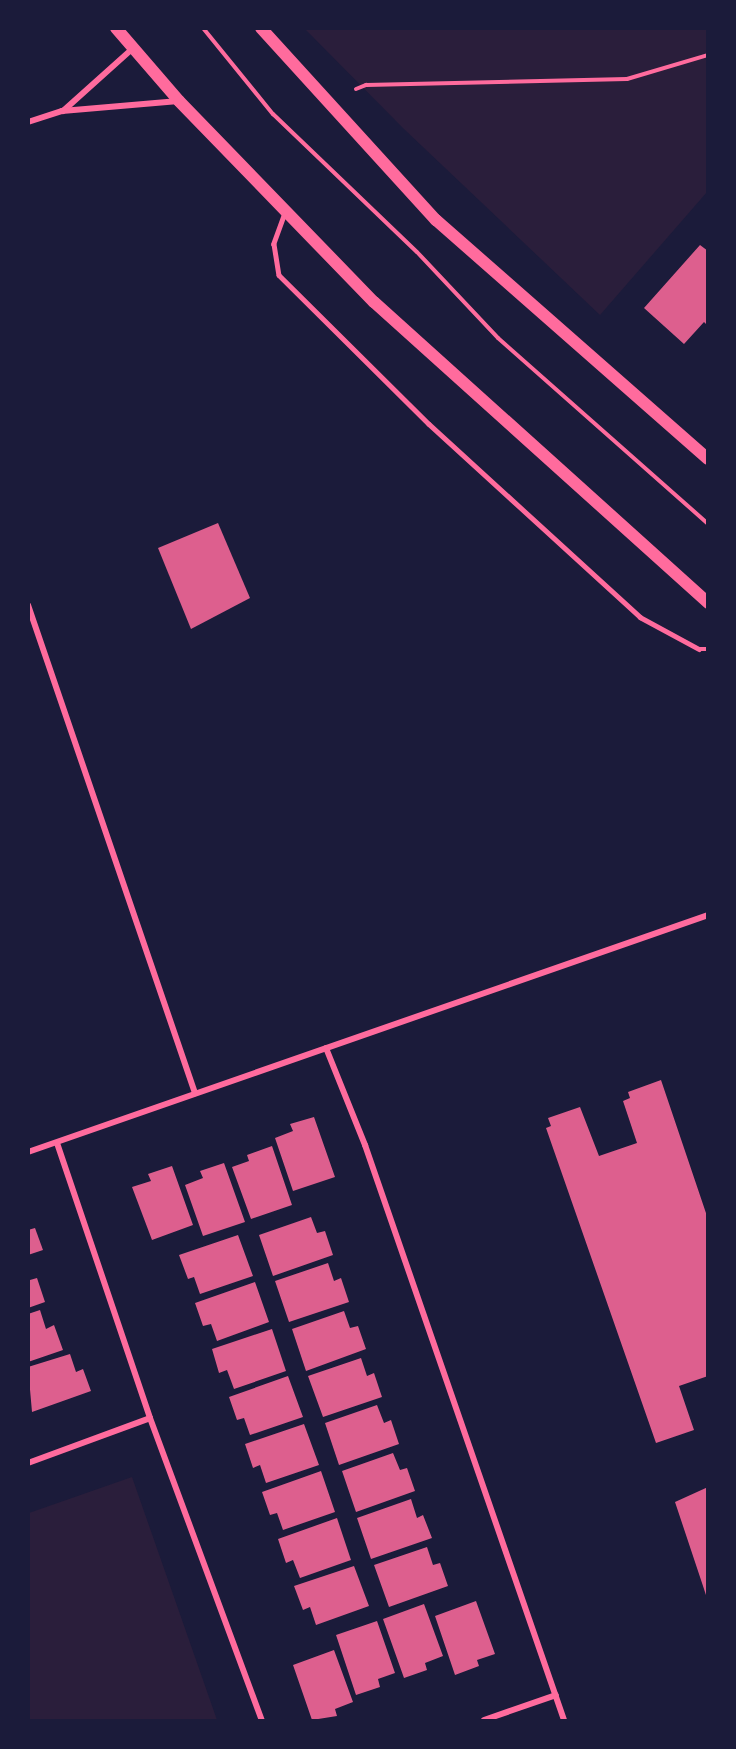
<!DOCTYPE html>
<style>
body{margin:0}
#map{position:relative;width:736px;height:1749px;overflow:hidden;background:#1b1b3a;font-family:Signika,sans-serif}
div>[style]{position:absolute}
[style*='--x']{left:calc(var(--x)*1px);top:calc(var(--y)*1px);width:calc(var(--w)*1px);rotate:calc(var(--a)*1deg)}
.green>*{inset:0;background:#2a1e3b}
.building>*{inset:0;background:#dd5f8e}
.path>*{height:4px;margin:-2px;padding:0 2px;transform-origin:2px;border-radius:2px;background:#ff6b9d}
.service>*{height:4.5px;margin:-2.25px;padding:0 2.25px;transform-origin:2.25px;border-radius:2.25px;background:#ff6b9d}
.minor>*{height:6px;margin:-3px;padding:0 3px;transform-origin:3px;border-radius:3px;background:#ff6b9d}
.secondary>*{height:12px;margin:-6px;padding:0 6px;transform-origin:6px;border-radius:6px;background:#ff6b9d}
span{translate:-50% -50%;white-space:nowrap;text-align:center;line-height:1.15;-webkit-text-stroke:6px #1b1b3a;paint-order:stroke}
.frame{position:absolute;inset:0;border:30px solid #1b1b3a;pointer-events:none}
</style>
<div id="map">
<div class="green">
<div style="clip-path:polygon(305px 29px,707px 29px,707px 192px,600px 315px,404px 129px)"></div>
<div style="clip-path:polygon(132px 1477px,217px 1720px,29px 1720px,29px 1513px)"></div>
</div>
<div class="building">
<div style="clip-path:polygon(700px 245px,708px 251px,708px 326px,704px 322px,684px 344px,644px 308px)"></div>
<div style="clip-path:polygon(218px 523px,250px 598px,191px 629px,158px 548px)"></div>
<div style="clip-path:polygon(661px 1080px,708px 1219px,708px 1376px,679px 1386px,694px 1430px,656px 1443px,546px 1128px,551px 1126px,548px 1118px,580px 1107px,599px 1156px,637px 1143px,623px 1101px,630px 1098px,628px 1092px)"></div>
<div style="clip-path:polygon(314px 1117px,335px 1177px,293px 1191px,275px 1138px,293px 1131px,290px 1124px)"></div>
<div style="clip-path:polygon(272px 1146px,292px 1205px,251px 1219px,232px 1167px,249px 1161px,247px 1155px)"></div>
<div style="clip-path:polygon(224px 1163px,245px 1222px,203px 1236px,185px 1185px,203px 1178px,200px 1171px)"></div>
<div style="clip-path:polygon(172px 1166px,193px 1225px,152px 1240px,132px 1187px,151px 1181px,148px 1174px)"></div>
<div style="clip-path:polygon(311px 1217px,317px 1233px,325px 1231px,333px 1255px,273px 1276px,259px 1235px)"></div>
<div style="clip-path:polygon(35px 1228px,43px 1250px,28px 1255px,28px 1230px)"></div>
<div style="clip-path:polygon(238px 1235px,253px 1276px,200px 1294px,194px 1277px,188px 1279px,179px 1255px)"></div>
<div style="clip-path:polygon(328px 1263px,334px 1281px,341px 1278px,349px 1302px,289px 1322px,275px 1281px)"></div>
<div style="clip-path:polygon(28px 1276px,30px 1280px,37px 1278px,45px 1302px,28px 1308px)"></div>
<div style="clip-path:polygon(255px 1282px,269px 1322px,217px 1341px,211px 1324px,203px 1326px,195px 1303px)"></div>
<div style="clip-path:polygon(40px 1310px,46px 1329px,54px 1325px,63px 1350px,28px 1362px,28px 1314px)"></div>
<div style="clip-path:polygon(344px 1311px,350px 1328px,358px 1326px,366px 1349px,306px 1371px,292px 1329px)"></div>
<div style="clip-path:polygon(272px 1329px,286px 1371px,234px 1389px,227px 1370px,219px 1373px,212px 1349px)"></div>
<div style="clip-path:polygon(70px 1354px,76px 1372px,83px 1369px,91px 1391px,32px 1412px,28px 1367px)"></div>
<div style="clip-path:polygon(361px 1358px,367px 1376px,374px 1373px,382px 1397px,323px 1417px,308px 1376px)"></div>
<div style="clip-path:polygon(288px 1376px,303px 1417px,250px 1435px,244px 1418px,237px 1420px,229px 1397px)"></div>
<div style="clip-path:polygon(377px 1405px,384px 1423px,391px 1420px,399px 1444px,339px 1465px,325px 1423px)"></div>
<div style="clip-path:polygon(304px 1424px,319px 1465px,266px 1483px,260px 1465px,253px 1468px,245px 1444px)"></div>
<div style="clip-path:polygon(393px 1453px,400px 1470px,407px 1468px,415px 1491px,356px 1512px,342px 1471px)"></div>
<div style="clip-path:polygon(321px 1471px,335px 1512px,283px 1530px,277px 1513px,270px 1515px,262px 1492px)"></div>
<div style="clip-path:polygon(708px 1487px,708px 1598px,707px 1598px,675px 1502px)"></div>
<div style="clip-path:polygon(411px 1499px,417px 1518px,423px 1515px,432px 1538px,371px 1559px,357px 1518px)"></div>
<div style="clip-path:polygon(337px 1518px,351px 1560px,300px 1578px,293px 1560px,286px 1563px,278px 1539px)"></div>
<div style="clip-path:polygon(427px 1547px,433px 1565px,440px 1563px,448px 1586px,389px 1607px,374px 1565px)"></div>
<div style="clip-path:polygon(354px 1566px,369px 1606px,316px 1625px,310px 1607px,303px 1610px,294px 1586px)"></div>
<div style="clip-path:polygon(476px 1601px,495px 1654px,477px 1660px,479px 1666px,455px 1675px,435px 1616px)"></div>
<div style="clip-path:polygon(424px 1604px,443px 1656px,425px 1663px,427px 1670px,404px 1678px,383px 1619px)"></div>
<div style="clip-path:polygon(377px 1621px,395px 1673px,378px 1679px,380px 1687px,356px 1695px,336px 1635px)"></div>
<div style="clip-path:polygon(334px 1650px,353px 1702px,335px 1709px,337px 1716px,312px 1720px,293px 1665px)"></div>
</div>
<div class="path">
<div style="--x:203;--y:28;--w:111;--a:50.9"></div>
<div style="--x:273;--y:114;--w:199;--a:43.8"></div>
<div style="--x:417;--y:252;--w:118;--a:46.7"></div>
<div style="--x:498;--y:338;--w:281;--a:41.5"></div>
<div style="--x:356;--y:89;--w:11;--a:-22"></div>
<div style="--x:366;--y:85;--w:261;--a:-1.3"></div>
<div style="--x:627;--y:79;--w:84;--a:-16.5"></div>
</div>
<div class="service">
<div style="--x:285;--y:213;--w:33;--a:110"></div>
<div style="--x:274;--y:244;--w:31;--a:81"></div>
<div style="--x:279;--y:275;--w:211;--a:44.8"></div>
<div style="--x:429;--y:424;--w:286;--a:42.4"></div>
<div style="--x:640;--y:617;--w:67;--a:28.5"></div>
<div style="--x:699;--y:649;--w:9;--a:0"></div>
</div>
<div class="minor">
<div style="--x:63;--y:111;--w:93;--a:-41.9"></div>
<div style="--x:28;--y:122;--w:36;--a:-18"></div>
<div style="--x:62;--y:111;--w:117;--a:-4.9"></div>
<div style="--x:28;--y:605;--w:516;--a:71.11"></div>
<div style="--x:326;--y:1048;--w:105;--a:68.1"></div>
<div style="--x:365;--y:1145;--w:608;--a:70.91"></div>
<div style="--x:57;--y:1143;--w:290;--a:71.3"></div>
<div style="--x:150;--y:1418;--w:322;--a:69.7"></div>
<div style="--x:28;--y:1152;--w:720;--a:-19.21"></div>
<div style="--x:28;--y:1463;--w:130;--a:-20.2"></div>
<div style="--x:484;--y:1720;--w:76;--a:-19.1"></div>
</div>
<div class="secondary">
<div style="--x:116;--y:28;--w:96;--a:49.2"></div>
<div style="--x:179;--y:101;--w:280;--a:45.9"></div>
<div style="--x:374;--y:302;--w:450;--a:42"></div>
<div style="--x:261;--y:28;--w:260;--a:47.7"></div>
<div style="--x:436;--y:220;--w:362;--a:41.3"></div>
</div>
<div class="frame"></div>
</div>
